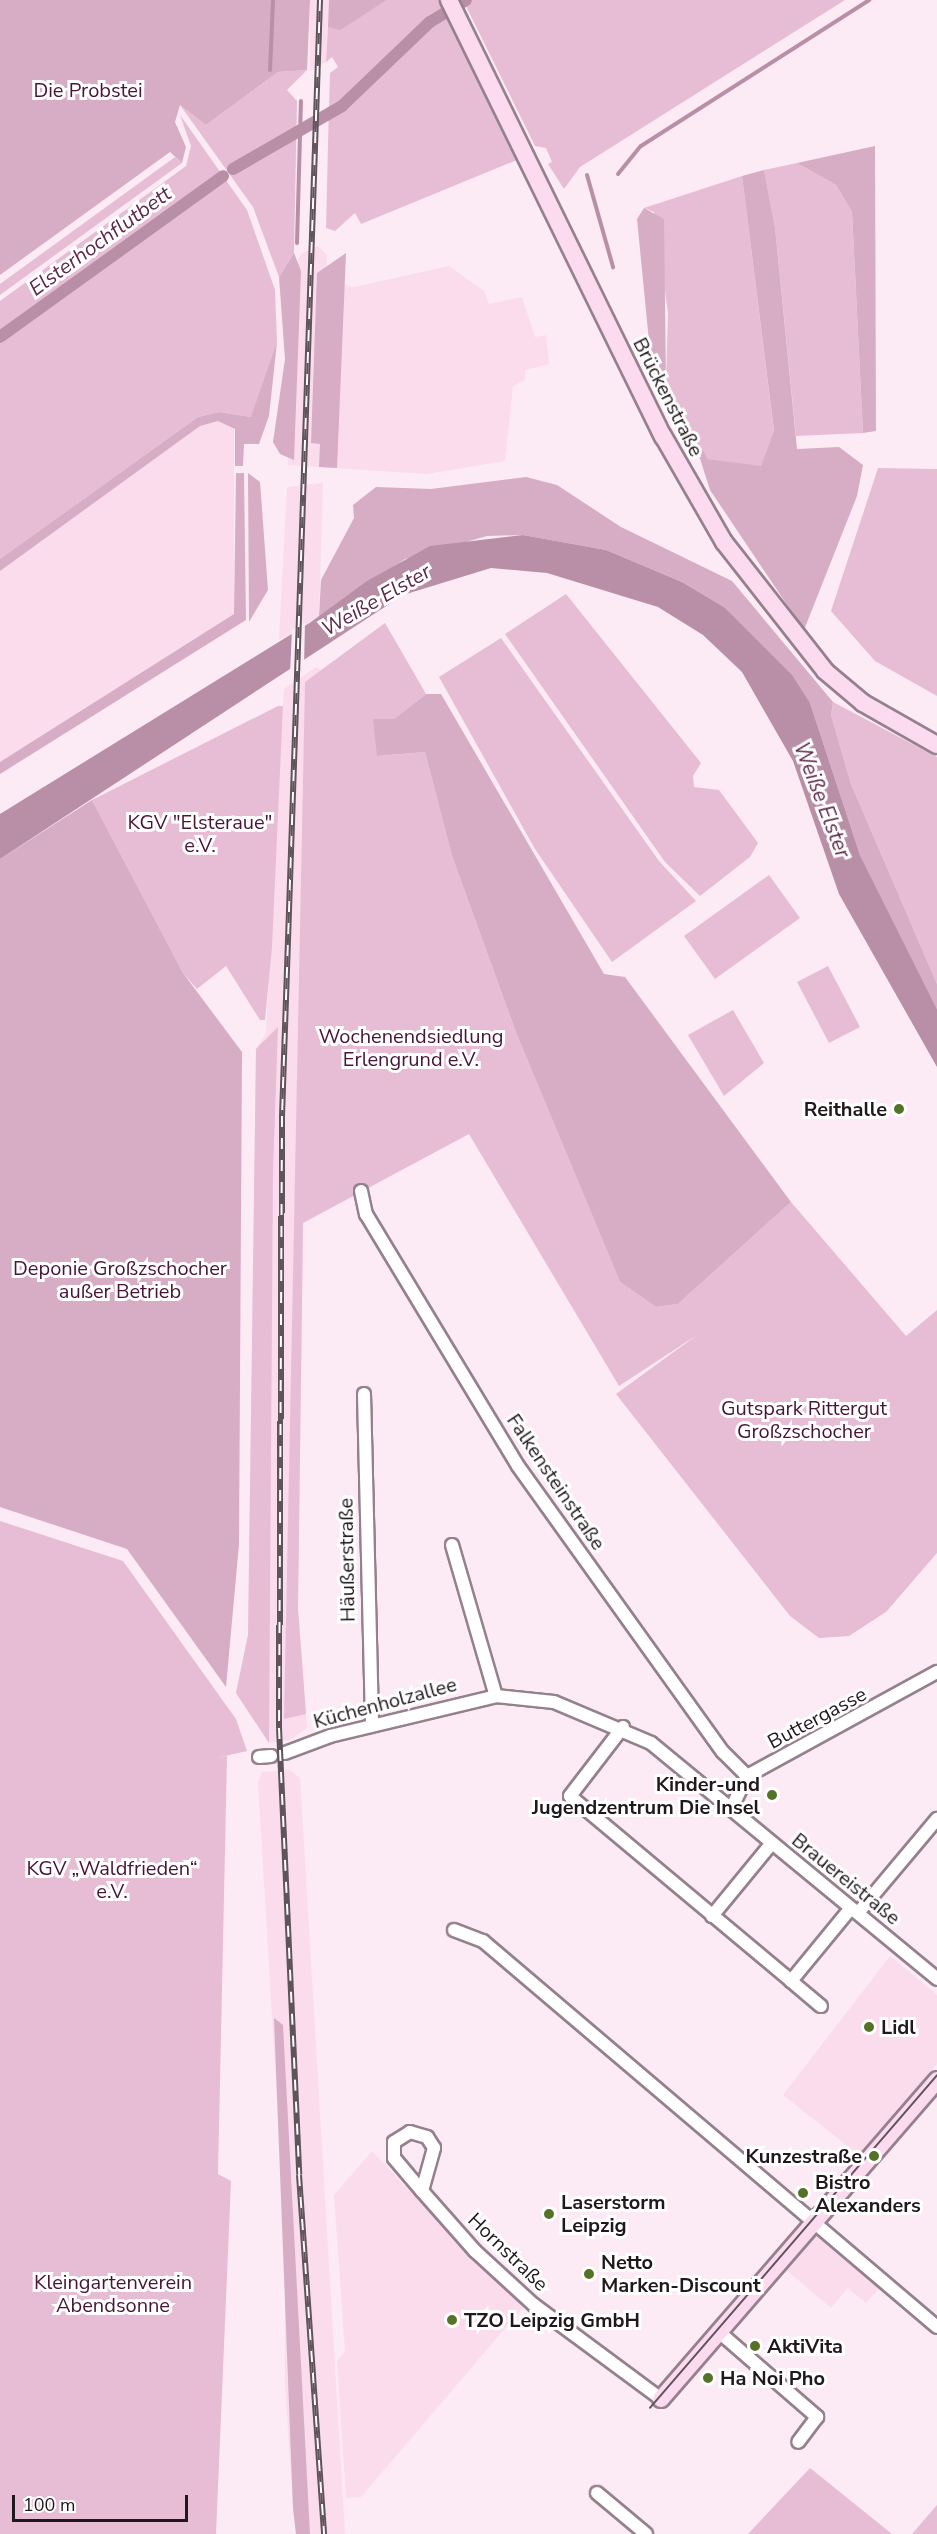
<!DOCTYPE html>
<meta charset="utf-8">
<style>
body{margin:0}
#map{position:relative;width:937px;height:2534px;overflow:hidden;background:#fcebf5;font-family:"Nunito Sans",sans-serif}
div>[style]{position:absolute}
[style*='--x']{left:calc(var(--x)*1px);top:calc(var(--y)*1px);width:calc(var(--w)*1px);rotate:calc(var(--a)*1deg)}
.built>*{inset:0;background:#fadced}
.green>*{inset:0;background:#e6bdd5}
.forest>*{inset:0;background:#d7acc5}
.water>*{inset:0;background:#b98fa8}
.pier>*{inset:0;background:#fcebf5}
.stream>*{height:4px;margin:-2px;padding:0 2px;transform-origin:2px;border-radius:2px;background:#b98fa8}
.canal>*{height:12px;margin:-6px;padding:0 6px;transform-origin:6px;border-radius:6px;background:#b98fa8}
.roads{filter:drop-shadow(2px 0 #95818d) drop-shadow(-2px 0 #95818d) drop-shadow(0 2px #95818d) drop-shadow(0 -2px #95818d)}
.street>*{height:12px;margin:-6px;padding:0 6px;transform-origin:6px;border-radius:6px;background:#fff}
.secondary>*{height:16px;margin:-8px;padding:0 8px;transform-origin:8px;border-radius:8px;background:#fcdaf0}
.tram>*{height:1.5px;margin:-0.75px;padding:0 0.75px;transform-origin:0.75px;border-radius:0.75px;background:#5f545a}
.rail>*{height:6px;margin-top:-3px;transform-origin:0;background:repeating-linear-gradient(90deg,#fff 0 11px,#5f545a 0 22px);box-sizing:border-box;border-block:2px solid #5f545a}
.dots>*{width:16px;height:16px;translate:-50% -50%;box-sizing:border-box;border:3px solid #fff;border-radius:50%}
span{translate:-50% -50%;white-space:nowrap;text-align:center;line-height:1.15;-webkit-text-stroke:6px #fff;paint-order:stroke}
.park-label{font-size:20px;color:#481437}
.street-label{font-size:20px;color:#20181c}
.poi-label{font-size:20px;color:#20181c;font-weight:700}
.right{translate:-100% -50%;text-align:right}
.left{translate:0 -50%;text-align:left}
.water-label{font-size:21px;color:#5e294c;font-style:italic}
.scale{position:absolute;left:12px;top:2495px;width:176px;height:27px;box-sizing:border-box;border:3px solid #20181c;border-top:0;padding-left:8px;font-size:18px;line-height:21px;white-space:nowrap;color:#20181c;-webkit-text-stroke:4px #fff;paint-order:stroke}
</style>
<div id="map">
<div class="built">
<div style="clip-path:polygon(310px 0,329px 0,326px 62px,310px 71px)"></div>
<div style="clip-path:polygon(318px 246px,327px 255px,326px 280px,354px 287px,449px 266px,484px 291px,489px 304px,522px 297px,535px 337px,546px 335px,549px 364px,525px 370px,525px 380px,513px 386px,505px 461px,427px 474px,288px 465px,295px 265px,301px 254px)"></div>
<div style="clip-path:polygon(198px 417px,234px 419px,234px 614px,5px 759px,11px 768px,0 774px,0 559px)"></div>
<div style="clip-path:polygon(323px 483px,319px 617px,279px 640px,287px 487px)"></div>
<div style="clip-path:polygon(316px 667px,321px 670px,303px 1236px,298px 1609px,307px 1728px,289px 1740px,269px 1743px,236px 1693px,248px 1635px,256px 1049px,266px 1033px,284px 689px)"></div>
<div style="clip-path:polygon(290px 1770px,300px 1778px,301px 1794px,345px 2534px,296px 2534px,293px 2508px,285px 2385px,285px 2235px,258px 1782px,262px 1772px)"></div>
<div style="clip-path:polygon(890px 1956px,937px 1995px,937px 2064px,859px 2155px,783px 2095px)"></div>
<div style="clip-path:polygon(372px 2151px,476px 2262px,525px 2305px,361px 2497px,346px 2498px,337px 2361px,345px 2351px,334px 2195px)"></div>
<div style="clip-path:polygon(818px 2226px,884px 2283px,866px 2303px,848px 2288px,831px 2308px,783px 2267px)"></div>
</div>
<div class="green">
<div style="clip-path:polygon(387px 0,439px 0,517px 160px,361px 224px,355px 213px,335px 231px,326px 228px,328px 143px,330px 73px,338px 67px,332px 57px,326px 62px,328px 27px,340px 29px)"></div>
<div style="clip-path:polygon(463px 0,845px 0,580px 167px,564px 189px,548px 164px,552px 162px,546px 148px,535px 146px)"></div>
<div style="clip-path:polygon(307px 70px,287px 90px,297px 101px,294px 253px,279px 277px,253px 207px,180px 105px,206px 125px,278px 72px)"></div>
<div style="clip-path:polygon(180px 115px,247px 210px,275px 290px,277px 342px,255px 412px,251px 417px,219px 412px,198px 417px,0 559px,0 301px,186px 166px,191px 146px)"></div>
<div style="clip-path:polygon(175px 157px,182px 163px,0 295px,0 284px)"></div>
<div style="clip-path:polygon(797px 163px,836px 185px,852px 212px,863px 433px,796px 436px,775px 227px,764px 170px)"></div>
<div style="clip-path:polygon(742px 176px,774px 432px,761px 467px,708px 459px,666px 383px,668px 313px,654px 212px,644px 208px)"></div>
<div style="clip-path:polygon(878px 468px,937px 469px,937px 696px,875px 661px,831px 611px)"></div>
<div style="clip-path:polygon(566px 594px,701px 763px,693px 776px,694px 787px,719px 790px,758px 843px,750px 857px,700px 896px,665px 862px,505px 634px)"></div>
<div style="clip-path:polygon(385px 623px,426px 694px,394px 719px,378px 756px,425px 752px,452px 856px,517px 1035px,620px 1282px,656px 1307px,678px 1304px,791px 1202px,906px 1336px,937px 1310px,937px 1553px,886px 1612px,849px 1636px,819px 1638px,790px 1616px,616px 1394px,697px 1335px,619px 1386px,469px 1134px,303px 1223px,298px 1609px,306px 1714px,284px 1719px,305px 682px)"></div>
<div style="clip-path:polygon(501px 638px,659px 861px,696px 901px,612px 962px,535px 849px,439px 677px)"></div>
<div style="clip-path:polygon(833px 702px,937px 757px,937px 984px,851px 784px,831px 715px)"></div>
<div style="clip-path:polygon(278px 706px,283px 706px,272px 947px,265px 1020px,260px 1020px,226px 966px,197px 989px,183px 973px,92px 800px)"></div>
<div style="clip-path:polygon(769px 875px,800px 918px,715px 979px,684px 936px)"></div>
<div style="clip-path:polygon(828px 966px,860px 1027px,829px 1043px,797px 982px)"></div>
<div style="clip-path:polygon(733px 1010px,764px 1063px,724px 1096px,688px 1035px)"></div>
<div style="clip-path:polygon(278px 1027px,273px 1171px,269px 1743px,236px 1693px,248px 1635px,256px 1049px)"></div>
<div style="clip-path:polygon(0 1521px,123px 1561px,236px 1719px,247px 1751px,216px 1758px,227px 1756px,218px 2174px,231px 2181px,216px 2534px,0 2534px)"></div>
<div style="clip-path:polygon(810px 2468px,892px 2534px,748px 2534px)"></div>
<div style="clip-path:polygon(937px 2505px,937px 2534px,912px 2534px)"></div>
</div>
<div class="forest">
<div style="clip-path:polygon(0 0,310px 0,307px 70px,278px 72px,206px 125px,180px 105px,175px 122px,186px 147px,182px 163px,170px 152px,0 275px)"></div>
<div style="clip-path:polygon(329px 0,387px 0,340px 30px,328px 27px)"></div>
<div style="clip-path:polygon(875px 146px,876px 431px,863px 433px,852px 212px,836px 185px,797px 163px)"></div>
<div style="clip-path:polygon(764px 170px,775px 227px,797px 449px,839px 447px,863px 465px,857px 496px,804px 630px,710px 490px,696px 446px,652px 372px,637px 219px,644px 208px,664px 219px,666px 383px,708px 459px,761px 466px,774px 431px,742px 176px)"></div>
<div style="clip-path:polygon(294px 253px,301px 271px,294px 460px,280px 454px,273px 442px,285px 359px,279px 277px)"></div>
<div style="clip-path:polygon(346px 253px,337px 468px,319px 467px,320px 444px,311px 443px,317px 273px)"></div>
<div style="clip-path:polygon(277px 342px,269px 416px,259px 444px,244px 444px,243px 466px,235px 466px,235px 429px,218px 421px,200px 426px,0 571px,0 559px,198px 417px,219px 412px,251px 417px)"></div>
<div style="clip-path:polygon(236px 473px,244px 473px,246px 620px,0 774px,0 762px,234px 614px)"></div>
<div style="clip-path:polygon(248px 473px,260px 482px,268px 590px,249px 622px)"></div>
<div style="clip-path:polygon(526px 477px,557px 485px,621px 527px,732px 581px,833px 702px,831px 715px,851px 784px,937px 984px,937px 1009px,860px 855px,810px 703px,724px 607px,682px 582px,606px 550px,523px 535px,487px 536px,405px 559px,319px 617px,321px 580px,354px 518px,353px 505px,376px 487px,431px 489px)"></div>
<div style="clip-path:polygon(426px 694px,441px 694px,604px 974px,625px 977px,791px 1202px,678px 1304px,656px 1307px,620px 1282px,517px 1035px,452px 856px,425px 752px,377px 756px,373px 719px,394px 719px)"></div>
<div style="clip-path:polygon(92px 800px,183px 973px,242px 1052px,239px 1544px,226px 1687px,127px 1549px,0 1507px,0 859px)"></div>
<div style="clip-path:polygon(274px 2018px,283px 2025px,310px 2534px,296px 2534px,293px 2508px)"></div>
</div>
<div class="water">
<div style="clip-path:polygon(523px 535px,606px 550px,682px 582px,724px 607px,792px 675px,810px 703px,860px 855px,937px 1009px,937px 1067px,839px 894px,793px 761px,742px 672px,703px 635px,658px 607px,547px 573px,491px 568px,403px 595px,0 859px,0 814px,311px 622px,367px 581px,430px 546px)"></div>
</div>
<div class="pier">
<div style="clip-path:polygon(305px 623px,304px 665px,290px 674px,292px 630px)"></div>
</div>
<div class="stream">
<div style="--x:270;--y:70;--w:70;--a:-87.5"></div>
<div style="--x:618;--y:174;--w:36;--a:-51"></div>
<div style="--x:641;--y:146;--w:271;--a:-32.6"></div>
<div style="--x:587;--y:175;--w:96;--a:74.2"></div>
<div style="--x:297;--y:243;--w:142;--a:-88.4"></div>
</div>
<div class="canal">
<div style="--x:233;--y:169;--w:126;--a:-30"></div>
<div style="--x:342;--y:106;--w:122;--a:-43.7"></div>
<div style="--x:430;--y:22;--w:42;--a:-31.4"></div>
<div style="--x:0;--y:337;--w:275;--a:-35.8"></div>
</div>
<div class="roads">
<div class="street">
<div style="--x:361;--y:1191;--w:24;--a:78"></div>
<div style="--x:366;--y:1214;--w:294;--a:58.9"></div>
<div style="--x:518;--y:1466;--w:352;--a:54.4"></div>
<div style="--x:723;--y:1752;--w:34;--a:45"></div>
<div style="--x:364;--y:1394;--w:331;--a:88.6"></div>
<div style="--x:452;--y:1545;--w:157;--a:73.8"></div>
<div style="--x:623;--y:1727;--w:87;--a:127.5"></div>
<div style="--x:570;--y:1796;--w:288;--a:39.9"></div>
<div style="--x:791;--y:1981;--w:94;--a:-50.6"></div>
<div style="--x:285;--y:1753;--w:48;--a:-20.7"></div>
<div style="--x:330;--y:1736;--w:171;--a:-13.5"></div>
<div style="--x:496;--y:1696;--w:58;--a:5.9"></div>
<div style="--x:554;--y:1702;--w:105;--a:22.9"></div>
<div style="--x:651;--y:1743;--w:371;--a:39.5"></div>
<div style="--x:259;--y:1757;--w:12;--a:-5"></div>
<div style="--x:731;--y:1809;--w:37;--a:-64"></div>
<div style="--x:747;--y:1776;--w:217;--a:-28.7"></div>
<div style="--x:858;--y:1913;--w:123;--a:-50"></div>
<div style="--x:712;--y:1916;--w:94;--a:-50.6"></div>
<div style="--x:454;--y:1930;--w:31;--a:21"></div>
<div style="--x:483;--y:1941;--w:596;--a:40.37"></div>
<div style="--x:791;--y:1981;--w:39;--a:40"></div>
<div style="--x:422;--y:2191;--w:45;--a:-74.4"></div>
<div style="--x:434;--y:2148;--w:13;--a:-122"></div>
<div style="--x:427;--y:2137;--w:18;--a:-164"></div>
<div style="--x:410;--y:2132;--w:19;--a:148"></div>
<div style="--x:394;--y:2142;--w:16;--a:90"></div>
<div style="--x:394;--y:2158;--w:43;--a:49.7"></div>
<div style="--x:422;--y:2191;--w:80;--a:48.5"></div>
<div style="--x:475;--y:2251;--w:80;--a:42.5"></div>
<div style="--x:534;--y:2305;--w:158;--a:36.5"></div>
<div style="--x:719;--y:2332;--w:130;--a:40.9"></div>
<div style="--x:817;--y:2417;--w:31;--a:127"></div>
<div style="--x:597;--y:2493;--w:64;--a:39.9"></div>
</div>
<div class="secondary">
<div style="--x:449;--y:0;--w:486;--a:63.9"></div>
<div style="--x:663;--y:436;--w:122;--a:60.1"></div>
<div style="--x:724;--y:542;--w:164;--a:51.9"></div>
<div style="--x:825;--y:671;--w:50;--a:40.1"></div>
<div style="--x:863;--y:703;--w:85;--a:29.6"></div>
<div style="--x:661;--y:2399;--w:422;--a:-49.1"></div>
</div>
</div>
<div class="tram">
<div style="--x:650;--y:2408;--w:439;--a:-49.2"></div>
</div>
<div class="rail">
<div style="--x:320;--y:0;--w:1117;--a:91.95"></div>
<div style="--x:282;--y:1116;--w:612;--a:90.28"></div>
<div style="--x:279;--y:1728;--w:447;--a:87.4"></div>
<div style="--x:299;--y:2175;--w:360;--a:86"></div>
</div>
<div class="dots">
<div style="left:899px;top:1109px;background:#547329"></div>
<div style="left:772px;top:1795px;background:#547329"></div>
<div style="left:869px;top:2027px;background:#547329"></div>
<div style="left:874px;top:2156px;background:#547329"></div>
<div style="left:803px;top:2193px;background:#547329"></div>
<div style="left:549px;top:2214px;background:#547329"></div>
<div style="left:589px;top:2274px;background:#547329"></div>
<div style="left:452px;top:2320px;background:#547329"></div>
<div style="left:755px;top:2346px;background:#547329"></div>
<div style="left:708px;top:2378px;background:#547329"></div>
</div>
<div class="park-label">
<span style="left:88px;top:90px">Die Probstei</span>
<span style="left:200px;top:834px">KGV "Elsteraue"<br>e.V.</span>
<span style="left:411px;top:1048px">Wochenendsiedlung<br>Erlengrund e.V.</span>
<span style="left:120px;top:1280px">Deponie Großzschocher<br>außer Betrieb</span>
<span style="left:804px;top:1420px">Gutspark Rittergut<br>Großzschocher</span>
<span style="left:112px;top:1880px">KGV „Waldfrieden“<br>e.V.</span>
<span style="left:113px;top:2294px">Kleingartenverein<br>Abendsonne</span>
</div>
<div class="street-label">
<span style="left:668px;top:397px;rotate:63deg">Brückenstraße</span>
<span style="left:556px;top:1482px;rotate:56deg">Falkensteinstraße</span>
<span style="left:347px;top:1560px;rotate:-91deg">Häußerstraße</span>
<span style="left:385px;top:1703px;rotate:-15deg">Küchenholzallee</span>
<span style="left:817px;top:1718px;rotate:-28deg">Buttergasse</span>
<span style="left:846px;top:1879px;rotate:39deg">Brauereistraße</span>
<span style="left:508px;top:2252px;rotate:44deg">Hornstraße</span>
</div>
<div class="poi-label">
<span class="right" style="left:887px;top:1109px">Reithalle</span>
<span class="right" style="left:760px;top:1796px">Kinder-und<br>Jugendzentrum Die Insel</span>
<span class="left" style="left:881px;top:2027px">Lidl</span>
<span class="right" style="left:862px;top:2156px">Kunzestraße</span>
<span class="left" style="left:815px;top:2194px">Bistro<br>Alexanders</span>
<span class="left" style="left:561px;top:2214px">Laserstorm<br>Leipzig</span>
<span class="left" style="left:601px;top:2274px">Netto<br>Marken-Discount</span>
<span class="left" style="left:464px;top:2320px">TZO Leipzig GmbH</span>
<span class="left" style="left:767px;top:2346px">AktiVita</span>
<span class="left" style="left:720px;top:2378px">Ha Noi Pho</span>
</div>
<div class="water-label">
<span style="left:100px;top:241px;rotate:-36deg">Elsterhochflutbett</span>
<span style="left:376px;top:600px;rotate:-30deg">Weiße Elster</span>
<span style="left:822px;top:800px;rotate:69deg">Weiße Elster</span>
</div>
<div class="scale">100 m</div>
</div>
